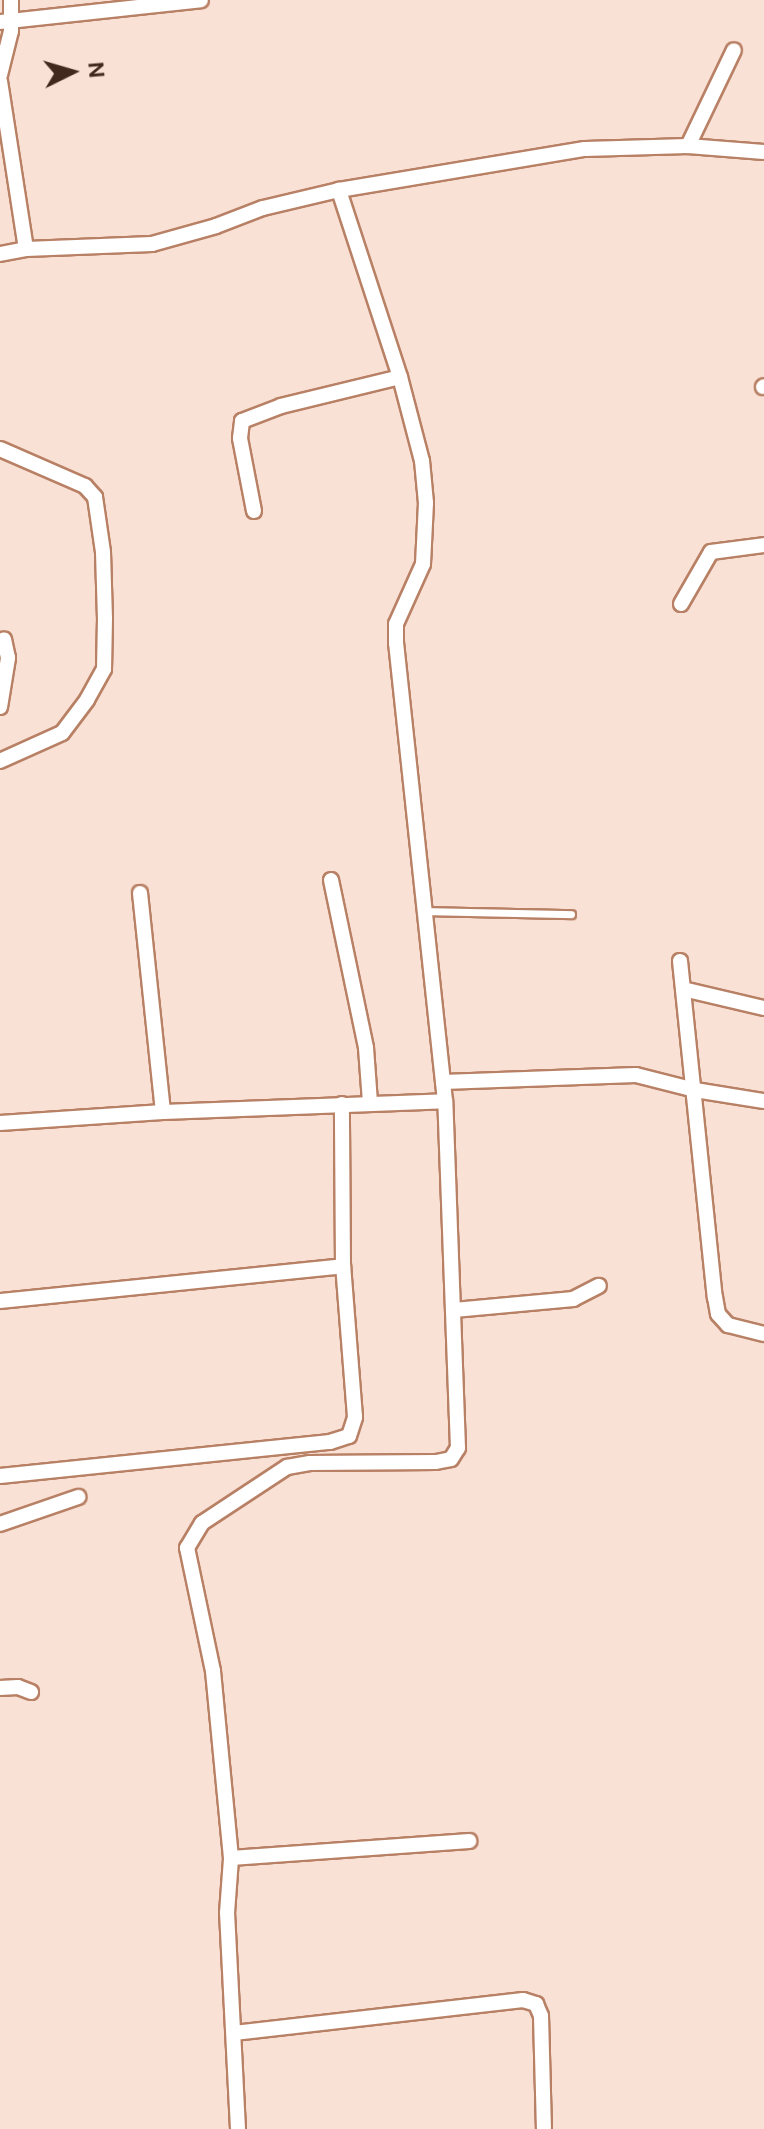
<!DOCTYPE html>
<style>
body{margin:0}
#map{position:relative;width:764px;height:2129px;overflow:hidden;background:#fae1d5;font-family:"DM Sans",sans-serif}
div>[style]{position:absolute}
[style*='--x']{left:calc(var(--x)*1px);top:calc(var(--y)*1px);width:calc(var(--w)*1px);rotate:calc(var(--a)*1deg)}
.roads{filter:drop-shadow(2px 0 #b88065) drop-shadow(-2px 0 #b88065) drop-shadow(0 2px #b88065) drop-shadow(0 -2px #b88065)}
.service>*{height:7px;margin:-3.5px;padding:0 3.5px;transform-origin:3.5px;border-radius:3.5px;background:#fff}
.minor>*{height:14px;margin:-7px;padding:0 7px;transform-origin:7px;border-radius:7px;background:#fff}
span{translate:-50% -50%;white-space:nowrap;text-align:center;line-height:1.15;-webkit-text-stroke:6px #fae1d5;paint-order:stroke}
.north{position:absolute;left:32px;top:32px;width:80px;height:80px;-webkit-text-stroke:6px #fae1d5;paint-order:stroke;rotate:85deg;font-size:22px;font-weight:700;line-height:32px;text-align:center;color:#41291e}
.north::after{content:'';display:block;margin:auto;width:28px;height:36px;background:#41291e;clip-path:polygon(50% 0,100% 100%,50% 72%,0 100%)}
</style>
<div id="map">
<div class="roads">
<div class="service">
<div style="--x:425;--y:911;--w:146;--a:1.2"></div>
</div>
<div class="minor">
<div style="--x:0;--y:22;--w:202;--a:-6.2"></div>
<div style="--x:0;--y:75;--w:45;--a:-76"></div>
<div style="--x:11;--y:31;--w:31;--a:-90"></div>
<div style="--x:0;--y:81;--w:170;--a:81.2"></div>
<div style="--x:688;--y:146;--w:106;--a:-64.4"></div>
<div style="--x:0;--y:254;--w:26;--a:-11"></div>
<div style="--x:26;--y:249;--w:126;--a:-2.3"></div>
<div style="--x:152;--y:244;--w:66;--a:-15.7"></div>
<div style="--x:216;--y:226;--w:50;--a:-21"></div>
<div style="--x:263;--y:208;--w:78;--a:-13.3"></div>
<div style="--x:339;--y:190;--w:249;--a:-9.5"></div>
<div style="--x:585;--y:149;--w:103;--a:-1.7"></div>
<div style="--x:688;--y:146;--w:76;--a:4.5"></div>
<div style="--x:763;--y:387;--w:1;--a:-45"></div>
<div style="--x:0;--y:449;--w:93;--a:23.5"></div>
<div style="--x:85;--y:486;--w:15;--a:48"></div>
<div style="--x:95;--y:497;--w:56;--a:81.7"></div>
<div style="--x:103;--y:552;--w:66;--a:88.3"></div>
<div style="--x:105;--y:618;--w:51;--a:91.1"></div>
<div style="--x:104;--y:669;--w:35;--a:119"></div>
<div style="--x:87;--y:700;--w:41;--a:127.1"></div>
<div style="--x:62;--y:733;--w:68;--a:155.7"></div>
<div style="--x:254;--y:511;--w:74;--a:-100.9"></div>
<div style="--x:240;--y:438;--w:17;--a:-83"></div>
<div style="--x:242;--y:421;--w:42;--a:-21"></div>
<div style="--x:281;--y:406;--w:122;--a:-13.7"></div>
<div style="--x:681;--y:604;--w:60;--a:-60"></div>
<div style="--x:711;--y:552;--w:53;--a:-7.5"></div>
<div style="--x:0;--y:707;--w:50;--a:-80.7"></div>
<div style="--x:8;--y:658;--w:19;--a:-102"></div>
<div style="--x:331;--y:880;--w:172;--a:78.2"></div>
<div style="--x:366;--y:1048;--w:55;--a:85.8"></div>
<div style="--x:140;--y:893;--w:220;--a:84"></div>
<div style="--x:680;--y:961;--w:338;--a:84.1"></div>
<div style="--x:715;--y:1297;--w:17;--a:80"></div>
<div style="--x:718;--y:1314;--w:15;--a:48"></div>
<div style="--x:728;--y:1325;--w:37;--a:14"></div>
<div style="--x:683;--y:989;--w:83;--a:13.2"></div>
<div style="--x:443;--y:1082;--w:193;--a:-2.1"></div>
<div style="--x:636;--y:1075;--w:61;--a:14.3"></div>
<div style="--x:695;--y:1090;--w:70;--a:9.1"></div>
<div style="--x:0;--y:1123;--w:163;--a:-3.9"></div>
<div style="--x:163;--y:1112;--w:282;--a:-2.2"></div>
<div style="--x:0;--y:1301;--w:345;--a:-5.8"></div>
<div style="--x:454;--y:1310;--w:120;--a:-5.3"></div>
<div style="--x:573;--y:1299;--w:29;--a:-27"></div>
<div style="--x:0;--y:1476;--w:332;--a:-5.9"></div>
<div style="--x:330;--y:1442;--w:20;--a:-18"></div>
<div style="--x:349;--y:1436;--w:20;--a:-72"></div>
<div style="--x:355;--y:1417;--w:151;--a:-94.5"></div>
<div style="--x:343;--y:1266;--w:162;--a:-90.4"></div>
<div style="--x:0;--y:1524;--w:83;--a:-19.1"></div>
<div style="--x:0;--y:1688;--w:18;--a:-3"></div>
<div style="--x:18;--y:1687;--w:14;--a:21"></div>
<div style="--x:231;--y:1858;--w:239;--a:-4.1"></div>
<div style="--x:234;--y:2033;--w:291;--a:-6.5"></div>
<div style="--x:523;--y:2000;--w:14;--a:17"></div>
<div style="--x:536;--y:2004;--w:13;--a:67"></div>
<div style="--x:541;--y:2016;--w:113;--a:88.5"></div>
<div style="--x:238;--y:2129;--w:216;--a:-92.9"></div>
<div style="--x:227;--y:1913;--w:55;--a:-85.8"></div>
<div style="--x:231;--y:1858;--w:188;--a:-95.5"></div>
<div style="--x:213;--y:1671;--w:126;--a:-101.9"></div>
<div style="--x:187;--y:1548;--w:29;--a:-59"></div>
<div style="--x:202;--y:1523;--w:102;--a:-33.4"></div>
<div style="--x:287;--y:1467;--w:23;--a:-10"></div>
<div style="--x:310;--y:1463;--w:126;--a:-0.5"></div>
<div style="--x:436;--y:1462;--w:15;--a:-11"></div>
<div style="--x:451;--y:1459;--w:13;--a:-58"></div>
<div style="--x:458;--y:1448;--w:347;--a:-92.1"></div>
<div style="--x:445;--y:1101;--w:461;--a:-96.1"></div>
<div style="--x:396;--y:643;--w:19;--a:-90"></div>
<div style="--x:396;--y:624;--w:66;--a:-65.8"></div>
<div style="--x:423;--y:564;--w:61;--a:-87.2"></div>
<div style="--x:426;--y:503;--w:42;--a:-95.4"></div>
<div style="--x:422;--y:461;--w:87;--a:-104.7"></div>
<div style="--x:400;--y:377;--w:197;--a:-108.1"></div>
</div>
</div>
<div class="north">N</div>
</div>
